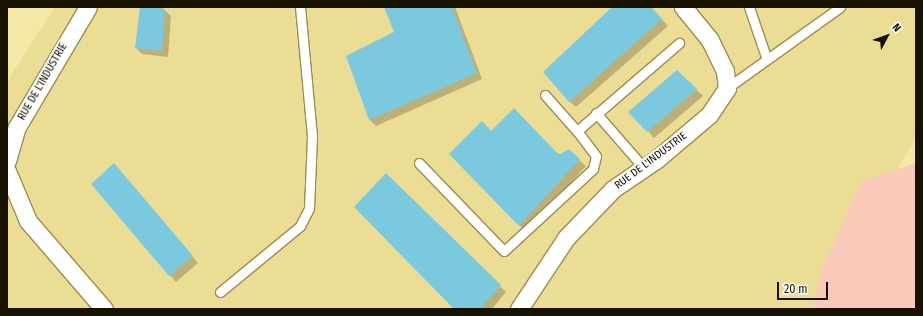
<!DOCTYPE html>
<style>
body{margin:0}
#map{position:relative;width:923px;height:316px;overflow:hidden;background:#f5e8a7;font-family:"Fira Sans Condensed",sans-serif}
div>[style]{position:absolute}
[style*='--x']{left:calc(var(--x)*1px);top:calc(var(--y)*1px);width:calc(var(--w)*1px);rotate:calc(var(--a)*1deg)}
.built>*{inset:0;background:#ecdd95}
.green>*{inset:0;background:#f9c9ba}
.shadow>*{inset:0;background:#0003}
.building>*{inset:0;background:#7ac9df}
.roads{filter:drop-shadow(1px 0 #9b8f51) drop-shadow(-1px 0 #9b8f51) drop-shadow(0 1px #9b8f51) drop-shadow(0 -1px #9b8f51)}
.lane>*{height:9px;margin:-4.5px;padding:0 4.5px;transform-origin:4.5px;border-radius:4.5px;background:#fff}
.street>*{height:17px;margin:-8.5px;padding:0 8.5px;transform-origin:8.5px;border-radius:8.5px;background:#fff}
span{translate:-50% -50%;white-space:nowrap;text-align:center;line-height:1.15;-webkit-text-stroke:4px #fff;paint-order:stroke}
.street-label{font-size:11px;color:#171100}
.frame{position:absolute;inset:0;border:8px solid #171100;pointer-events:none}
.north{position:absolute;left:867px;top:16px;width:40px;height:40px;-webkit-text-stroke:3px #fff;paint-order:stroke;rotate:49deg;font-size:11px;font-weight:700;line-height:16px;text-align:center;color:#171100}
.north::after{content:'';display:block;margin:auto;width:14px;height:18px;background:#171100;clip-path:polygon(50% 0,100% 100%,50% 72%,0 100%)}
.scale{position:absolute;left:777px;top:282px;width:51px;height:18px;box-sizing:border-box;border:2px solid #171100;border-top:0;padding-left:5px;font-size:12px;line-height:14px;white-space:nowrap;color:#171100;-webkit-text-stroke:3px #fff;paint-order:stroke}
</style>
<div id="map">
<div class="built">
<div style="clip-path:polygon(55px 7px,916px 7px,916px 136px,821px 309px,7px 309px,7px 82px)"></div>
</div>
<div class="green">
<div style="clip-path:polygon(916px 163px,916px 309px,812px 309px,822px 270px,861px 182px)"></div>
</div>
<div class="shadow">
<div style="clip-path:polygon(141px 7px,161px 7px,171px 16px,168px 57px,142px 54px,136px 48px)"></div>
<div style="clip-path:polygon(385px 7px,455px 7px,482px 79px,376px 126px,370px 120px,347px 56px,395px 32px)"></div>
<div style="clip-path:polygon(614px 7px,651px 7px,668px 26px,576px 107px,569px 101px)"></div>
<div style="clip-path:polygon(677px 71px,703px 96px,654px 138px,648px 131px)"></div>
<div style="clip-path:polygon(491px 132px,579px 160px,586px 166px,526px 232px,450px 154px)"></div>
<div style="clip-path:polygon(114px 164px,198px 263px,176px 282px,170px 275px)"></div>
<div style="clip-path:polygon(386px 175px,506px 292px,492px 309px,456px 309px)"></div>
</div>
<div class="building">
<div style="clip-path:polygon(140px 7px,165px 9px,162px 51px,135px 48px)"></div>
<div style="clip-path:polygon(384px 7px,452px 7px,477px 73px,369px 120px,346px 56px,394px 32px)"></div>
<div style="clip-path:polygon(612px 7px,651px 7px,662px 19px,569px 102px,543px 72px)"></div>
<div style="clip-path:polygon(677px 70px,697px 89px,647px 132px,628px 112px)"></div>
<div style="clip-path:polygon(514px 108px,559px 155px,569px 149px,580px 159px,519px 226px,449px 154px,482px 121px,491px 131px)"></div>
<div style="clip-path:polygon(114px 163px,193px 256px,169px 276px,91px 184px)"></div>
<div style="clip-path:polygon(386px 173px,501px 285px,480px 309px,454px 309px,354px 207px)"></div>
</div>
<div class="roads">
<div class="lane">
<div style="--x:749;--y:7;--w:53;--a:71.2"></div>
<div style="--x:727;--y:88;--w:139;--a:-35.6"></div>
<div style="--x:545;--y:95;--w:48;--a:48.4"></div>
<div style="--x:596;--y:113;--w:73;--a:48.9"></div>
<div style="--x:419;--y:163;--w:122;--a:46"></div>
<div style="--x:504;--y:251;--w:121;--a:-42.7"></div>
<div style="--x:593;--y:169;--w:13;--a:-77"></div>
<div style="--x:596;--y:156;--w:31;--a:-127"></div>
<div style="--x:577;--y:131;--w:135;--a:-40.8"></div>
<div style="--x:220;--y:292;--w:104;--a:-39.5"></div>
<div style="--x:300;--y:226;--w:20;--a:-63"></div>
<div style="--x:309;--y:208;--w:72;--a:-87.6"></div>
<div style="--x:312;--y:136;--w:130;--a:-95.3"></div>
</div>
<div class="street">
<div style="--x:7;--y:161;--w:35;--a:-74"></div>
<div style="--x:17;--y:127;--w:139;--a:-59.4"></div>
<div style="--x:7;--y:171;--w:54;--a:67.2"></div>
<div style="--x:28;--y:221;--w:116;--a:49.2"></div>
<div style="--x:519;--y:309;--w:85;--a:-56.5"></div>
<div style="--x:566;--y:238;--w:68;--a:-46.2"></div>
<div style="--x:613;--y:189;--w:53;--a:-34.3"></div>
<div style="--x:657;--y:159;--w:68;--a:-40.2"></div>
<div style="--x:709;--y:115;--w:32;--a:-56"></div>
<div style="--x:727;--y:88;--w:17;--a:-97"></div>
<div style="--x:725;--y:71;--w:34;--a:-116"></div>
<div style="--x:710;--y:40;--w:43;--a:-129.3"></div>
</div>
</div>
<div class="street-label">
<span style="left:43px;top:82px;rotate:-60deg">RUE DE L'INDUSTRIE</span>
<span style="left:651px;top:161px;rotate:-37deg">RUE DE L'INDUSTRIE</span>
</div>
<div class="frame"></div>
<div class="north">N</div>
<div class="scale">20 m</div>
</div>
